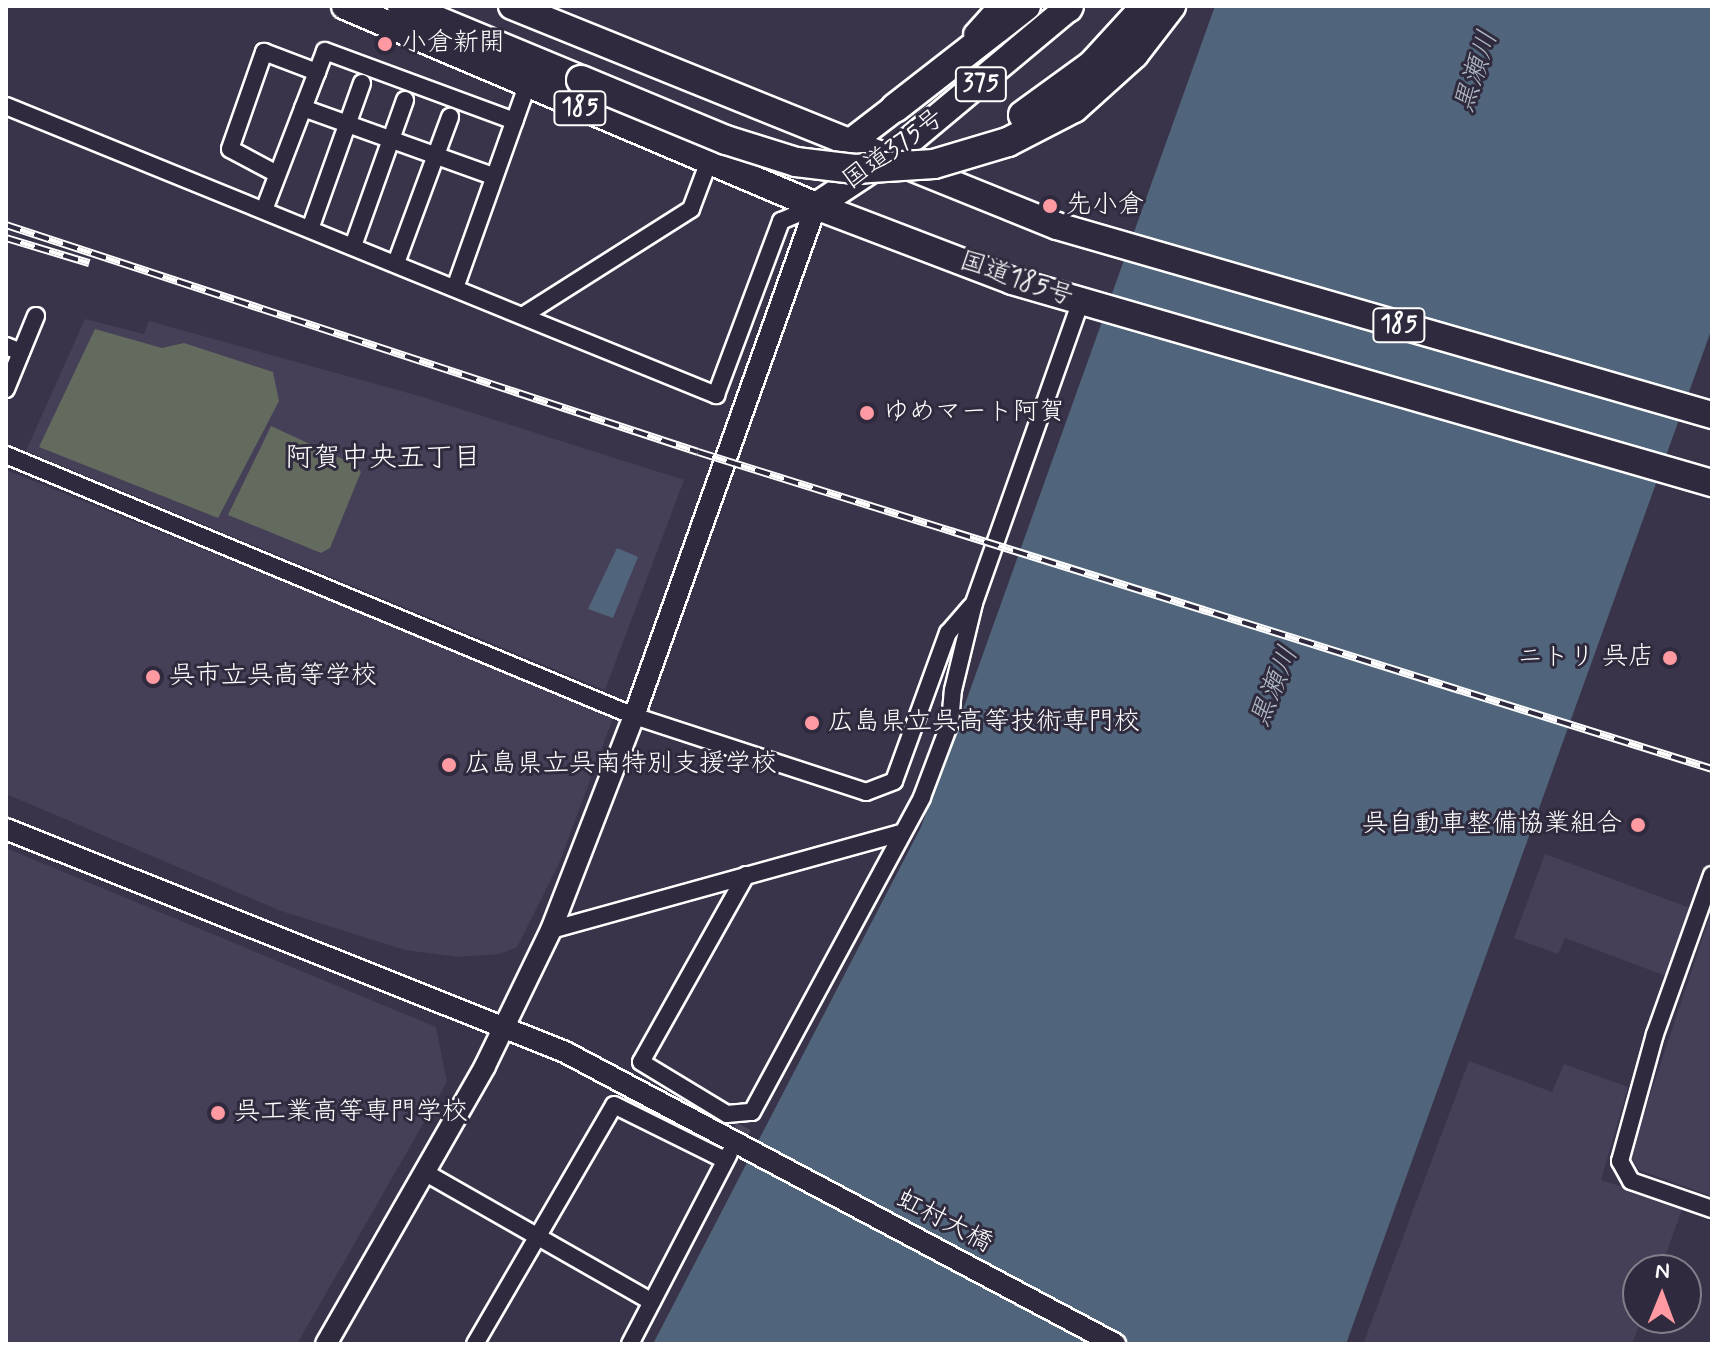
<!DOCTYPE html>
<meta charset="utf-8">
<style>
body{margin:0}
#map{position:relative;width:1718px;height:1350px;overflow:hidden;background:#393449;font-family:Mynerve,"Klee One",sans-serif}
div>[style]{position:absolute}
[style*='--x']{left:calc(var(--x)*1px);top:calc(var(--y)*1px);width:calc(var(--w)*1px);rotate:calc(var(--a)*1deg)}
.built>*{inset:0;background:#454058}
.green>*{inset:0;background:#636a5e}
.water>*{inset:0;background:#50657b}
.minor-tunnel>*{height:16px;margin-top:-8px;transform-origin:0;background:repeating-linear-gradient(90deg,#4d485b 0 16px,transparent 0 24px)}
.roads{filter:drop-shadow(2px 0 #fff) drop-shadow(-2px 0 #fff) drop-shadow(0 2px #fff) drop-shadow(0 -2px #fff)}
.minor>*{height:16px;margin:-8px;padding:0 8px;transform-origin:8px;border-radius:8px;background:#2f2a3d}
.tertiary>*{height:20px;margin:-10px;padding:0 10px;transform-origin:10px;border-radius:10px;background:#2f2a3d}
.trunk>*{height:26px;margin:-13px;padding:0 13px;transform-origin:13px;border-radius:13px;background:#2f2a3d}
.motorway>*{height:28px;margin:-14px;padding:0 14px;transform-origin:14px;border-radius:14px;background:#2f2a3d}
.rail>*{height:8px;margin-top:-4px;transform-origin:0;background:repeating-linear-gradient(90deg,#2f2a3d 0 15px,#fff 0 30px);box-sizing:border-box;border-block:2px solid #fff}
.bridges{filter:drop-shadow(2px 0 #fff) drop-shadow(-2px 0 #fff) drop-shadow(0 2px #fff) drop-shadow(0 -2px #fff)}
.motorway-bridge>*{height:28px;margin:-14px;padding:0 14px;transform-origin:14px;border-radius:14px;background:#2f2a3d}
.dots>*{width:22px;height:22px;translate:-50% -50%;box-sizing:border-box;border:4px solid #2f2a3d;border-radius:50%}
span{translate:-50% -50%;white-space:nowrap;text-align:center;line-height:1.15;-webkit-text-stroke:6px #2f2a3d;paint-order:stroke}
.shield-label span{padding:2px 6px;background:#2f2a3d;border:2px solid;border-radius:6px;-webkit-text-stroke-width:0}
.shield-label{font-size:24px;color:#fff;font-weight:700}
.poi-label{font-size:26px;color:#fff}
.left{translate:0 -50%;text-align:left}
.right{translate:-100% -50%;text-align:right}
.street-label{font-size:26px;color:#fff}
.water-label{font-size:28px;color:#b0bac4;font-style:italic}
.neighbourhood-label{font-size:28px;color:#fff}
.frame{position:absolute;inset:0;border:8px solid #fff;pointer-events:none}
.north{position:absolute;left:1622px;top:1254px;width:80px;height:80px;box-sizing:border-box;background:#2f2a3d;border:2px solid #827f8b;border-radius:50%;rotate:1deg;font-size:22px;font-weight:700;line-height:32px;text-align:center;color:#fff}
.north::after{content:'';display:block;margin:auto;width:28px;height:36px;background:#ff9aa2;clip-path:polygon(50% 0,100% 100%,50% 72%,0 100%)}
</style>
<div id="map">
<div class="built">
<div style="clip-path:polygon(85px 319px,144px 334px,149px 321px,419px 396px,684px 480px,605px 690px,26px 451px)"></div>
<div style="clip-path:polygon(6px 470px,614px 715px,560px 861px,517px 947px,499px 954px,458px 957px,405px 950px,281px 911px,6px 794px)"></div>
<div style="clip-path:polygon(6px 848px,436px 1027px,447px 1082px,297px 1344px,6px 1344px)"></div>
<div style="clip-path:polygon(1545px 854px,1690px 908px,1666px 976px,1565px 938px,1558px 954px,1514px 938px)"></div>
<div style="clip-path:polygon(1712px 910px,1712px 1196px,1639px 1170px,1630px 1155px)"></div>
<div style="clip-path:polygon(1469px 1061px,1552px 1092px,1564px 1064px,1628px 1087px,1601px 1180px,1683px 1207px,1660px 1270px,1638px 1270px,1642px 1318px,1632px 1344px,1363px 1344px)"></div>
</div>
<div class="green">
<div style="clip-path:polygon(95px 329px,162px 348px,184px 343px,273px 372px,279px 401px,218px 518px,39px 447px)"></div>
<div style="clip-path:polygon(271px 426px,355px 465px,361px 472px,330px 548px,321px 553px,228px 515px)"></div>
</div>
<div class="water">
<div style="clip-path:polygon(1215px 6px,1712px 6px,1712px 328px,1346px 1344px,653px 1344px,921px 827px)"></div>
<div style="clip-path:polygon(617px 548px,638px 557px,613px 618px,588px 609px)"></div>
</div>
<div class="minor-tunnel">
<div style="--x:730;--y:1153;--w:30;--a:-63"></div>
</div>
<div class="roads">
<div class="minor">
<div style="--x:6;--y:106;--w:767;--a:22.15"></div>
<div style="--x:716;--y:395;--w:186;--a:-69.5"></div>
<div style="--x:781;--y:221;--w:38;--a:-23"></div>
<div style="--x:303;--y:108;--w:202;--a:19.7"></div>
<div style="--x:277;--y:174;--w:53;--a:-152"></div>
<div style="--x:230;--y:149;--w:103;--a:-70.7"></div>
<div style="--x:264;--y:52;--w:57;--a:20.7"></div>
<div style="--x:264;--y:210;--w:170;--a:-69"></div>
<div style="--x:325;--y:51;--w:202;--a:20.3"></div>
<div style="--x:310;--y:229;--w:155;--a:-70.4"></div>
<div style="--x:353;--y:246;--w:155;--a:-70.4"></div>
<div style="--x:396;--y:263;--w:156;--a:-69.7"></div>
<div style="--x:455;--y:288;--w:214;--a:-70.4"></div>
<div style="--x:524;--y:315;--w:198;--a:-32.4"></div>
<div style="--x:691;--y:209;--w:51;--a:-69.4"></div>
<div style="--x:6;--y:346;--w:16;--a:22"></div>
<div style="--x:6;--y:389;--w:79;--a:-67.7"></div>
<div style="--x:6;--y:455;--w:680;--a:22.57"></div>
<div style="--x:634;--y:716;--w:244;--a:18.1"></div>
<div style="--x:866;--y:792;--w:30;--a:-21"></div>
<div style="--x:894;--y:781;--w:158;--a:-70"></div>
<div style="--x:948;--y:633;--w:35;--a:-49"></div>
<div style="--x:746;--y:875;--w:214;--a:119.3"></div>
<div style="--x:641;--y:1062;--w:100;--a:31.2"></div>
<div style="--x:727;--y:1114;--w:25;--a:-5"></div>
<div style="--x:752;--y:1112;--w:358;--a:-61.6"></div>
<div style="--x:922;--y:797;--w:79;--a:-69.3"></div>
<div style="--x:950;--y:723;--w:33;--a:-85"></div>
<div style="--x:953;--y:690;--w:89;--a:-76.4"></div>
<div style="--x:974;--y:603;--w:318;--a:-70.5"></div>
<div style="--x:1712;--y:875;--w:169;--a:109.7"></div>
<div style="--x:1655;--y:1034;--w:132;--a:105.4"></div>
<div style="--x:1620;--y:1161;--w:23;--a:61"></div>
<div style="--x:1631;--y:1181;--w:86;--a:19.1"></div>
<div style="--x:551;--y:930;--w:362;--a:-15.5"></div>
<div style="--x:426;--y:1173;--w:260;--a:29.7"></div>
<div style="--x:475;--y:1344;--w:276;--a:-59.8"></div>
<div style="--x:614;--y:1105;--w:124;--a:26.4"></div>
<div style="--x:630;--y:1344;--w:214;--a:-62.5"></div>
</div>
<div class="tertiary">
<div style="--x:974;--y:34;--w:38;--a:-48"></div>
<div style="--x:6;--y:829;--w:602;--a:21.75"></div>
<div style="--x:565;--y:1052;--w:623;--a:27.96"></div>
<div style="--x:326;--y:1344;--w:320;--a:-60.2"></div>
<div style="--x:485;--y:1066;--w:151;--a:-64.1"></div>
<div style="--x:551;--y:930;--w:230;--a:-68.8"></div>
<div style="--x:634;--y:716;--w:542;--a:-70.36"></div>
</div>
<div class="trunk">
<div style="--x:345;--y:6;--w:512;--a:23.01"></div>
<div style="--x:816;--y:206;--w:210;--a:20.9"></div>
<div style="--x:1012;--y:281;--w:729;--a:16.1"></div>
<div style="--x:512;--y:6;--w:588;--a:21.98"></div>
<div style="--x:1057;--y:226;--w:682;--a:16.1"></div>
<div style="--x:845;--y:154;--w:15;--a:-62"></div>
<div style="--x:852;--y:141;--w:54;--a:-37.5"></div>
<div style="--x:816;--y:206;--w:89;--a:-33.5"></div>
<div style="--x:890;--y:157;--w:232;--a:-39.9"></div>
</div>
<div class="motorway">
<div style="--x:402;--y:6;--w:194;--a:22.5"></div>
<div style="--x:1068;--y:8;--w:2;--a:-63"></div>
<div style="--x:895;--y:108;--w:166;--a:-37.9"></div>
</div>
</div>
<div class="rail">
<div style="--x:6;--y:225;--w:728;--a:18.16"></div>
<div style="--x:698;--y:452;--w:1062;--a:17.36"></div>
<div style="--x:6;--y:238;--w:87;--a:16.8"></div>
</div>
<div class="bridges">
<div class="motorway-bridge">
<div style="--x:581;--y:80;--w:157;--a:22.5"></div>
<div style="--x:726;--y:140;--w:73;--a:17.4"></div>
<div style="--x:796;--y:162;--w:59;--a:6.8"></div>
<div style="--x:855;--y:169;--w:79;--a:-3.6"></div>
<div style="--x:934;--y:164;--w:77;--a:-16.6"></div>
<div style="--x:1008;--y:142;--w:74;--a:-27.3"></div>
<div style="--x:1074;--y:108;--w:81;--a:-42"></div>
<div style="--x:1134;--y:54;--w:61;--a:-52.4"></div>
<div style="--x:1023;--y:115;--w:85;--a:-35.9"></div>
<div style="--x:1092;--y:65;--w:80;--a:-47.5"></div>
</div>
</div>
<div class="dots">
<div style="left:385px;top:44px;background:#ff9aa2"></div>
<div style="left:1050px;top:206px;background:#ff9aa2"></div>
<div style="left:867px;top:413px;background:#ff9aa2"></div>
<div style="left:1670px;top:658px;background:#ff9aa2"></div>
<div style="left:153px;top:677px;background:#ff9aa2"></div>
<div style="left:812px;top:723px;background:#ff9aa2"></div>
<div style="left:449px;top:765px;background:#ff9aa2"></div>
<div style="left:1638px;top:825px;background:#ff9aa2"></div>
<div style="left:218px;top:1113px;background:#ff9aa2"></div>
</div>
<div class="shield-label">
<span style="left:981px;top:84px">375</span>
<span style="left:580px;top:108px">185</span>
<span style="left:1399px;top:325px">185</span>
</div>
<div class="poi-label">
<span class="left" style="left:401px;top:44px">小倉新開</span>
<span class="left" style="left:1066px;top:206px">先小倉</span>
<span class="left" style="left:883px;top:413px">ゆめマート阿賀</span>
<span class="right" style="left:1654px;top:658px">ニトリ 呉店</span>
<span class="left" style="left:169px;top:677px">呉市立呉高等学校</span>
<span class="left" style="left:828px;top:723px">広島県立呉高等技術専門校</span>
<span class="left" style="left:465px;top:765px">広島県立呉南特別支援学校</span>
<span class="right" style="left:1622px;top:825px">呉自動車整備協業組合</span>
<span class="left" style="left:234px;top:1113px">呉工業高等専門学校</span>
</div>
<div class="street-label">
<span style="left:894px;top:150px;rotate:-36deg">国道375号</span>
<span style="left:1016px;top:280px;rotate:19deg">国道185号</span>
<span style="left:944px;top:1222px;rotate:28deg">虹村大橋</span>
</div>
<div class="water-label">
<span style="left:1477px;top:72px;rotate:-72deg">黒瀬川</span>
<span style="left:1275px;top:687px;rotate:-68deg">黒瀬川</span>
</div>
<div class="neighbourhood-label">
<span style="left:383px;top:459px">阿賀中央五丁目</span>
</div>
<div class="frame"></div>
<div class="north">N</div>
</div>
